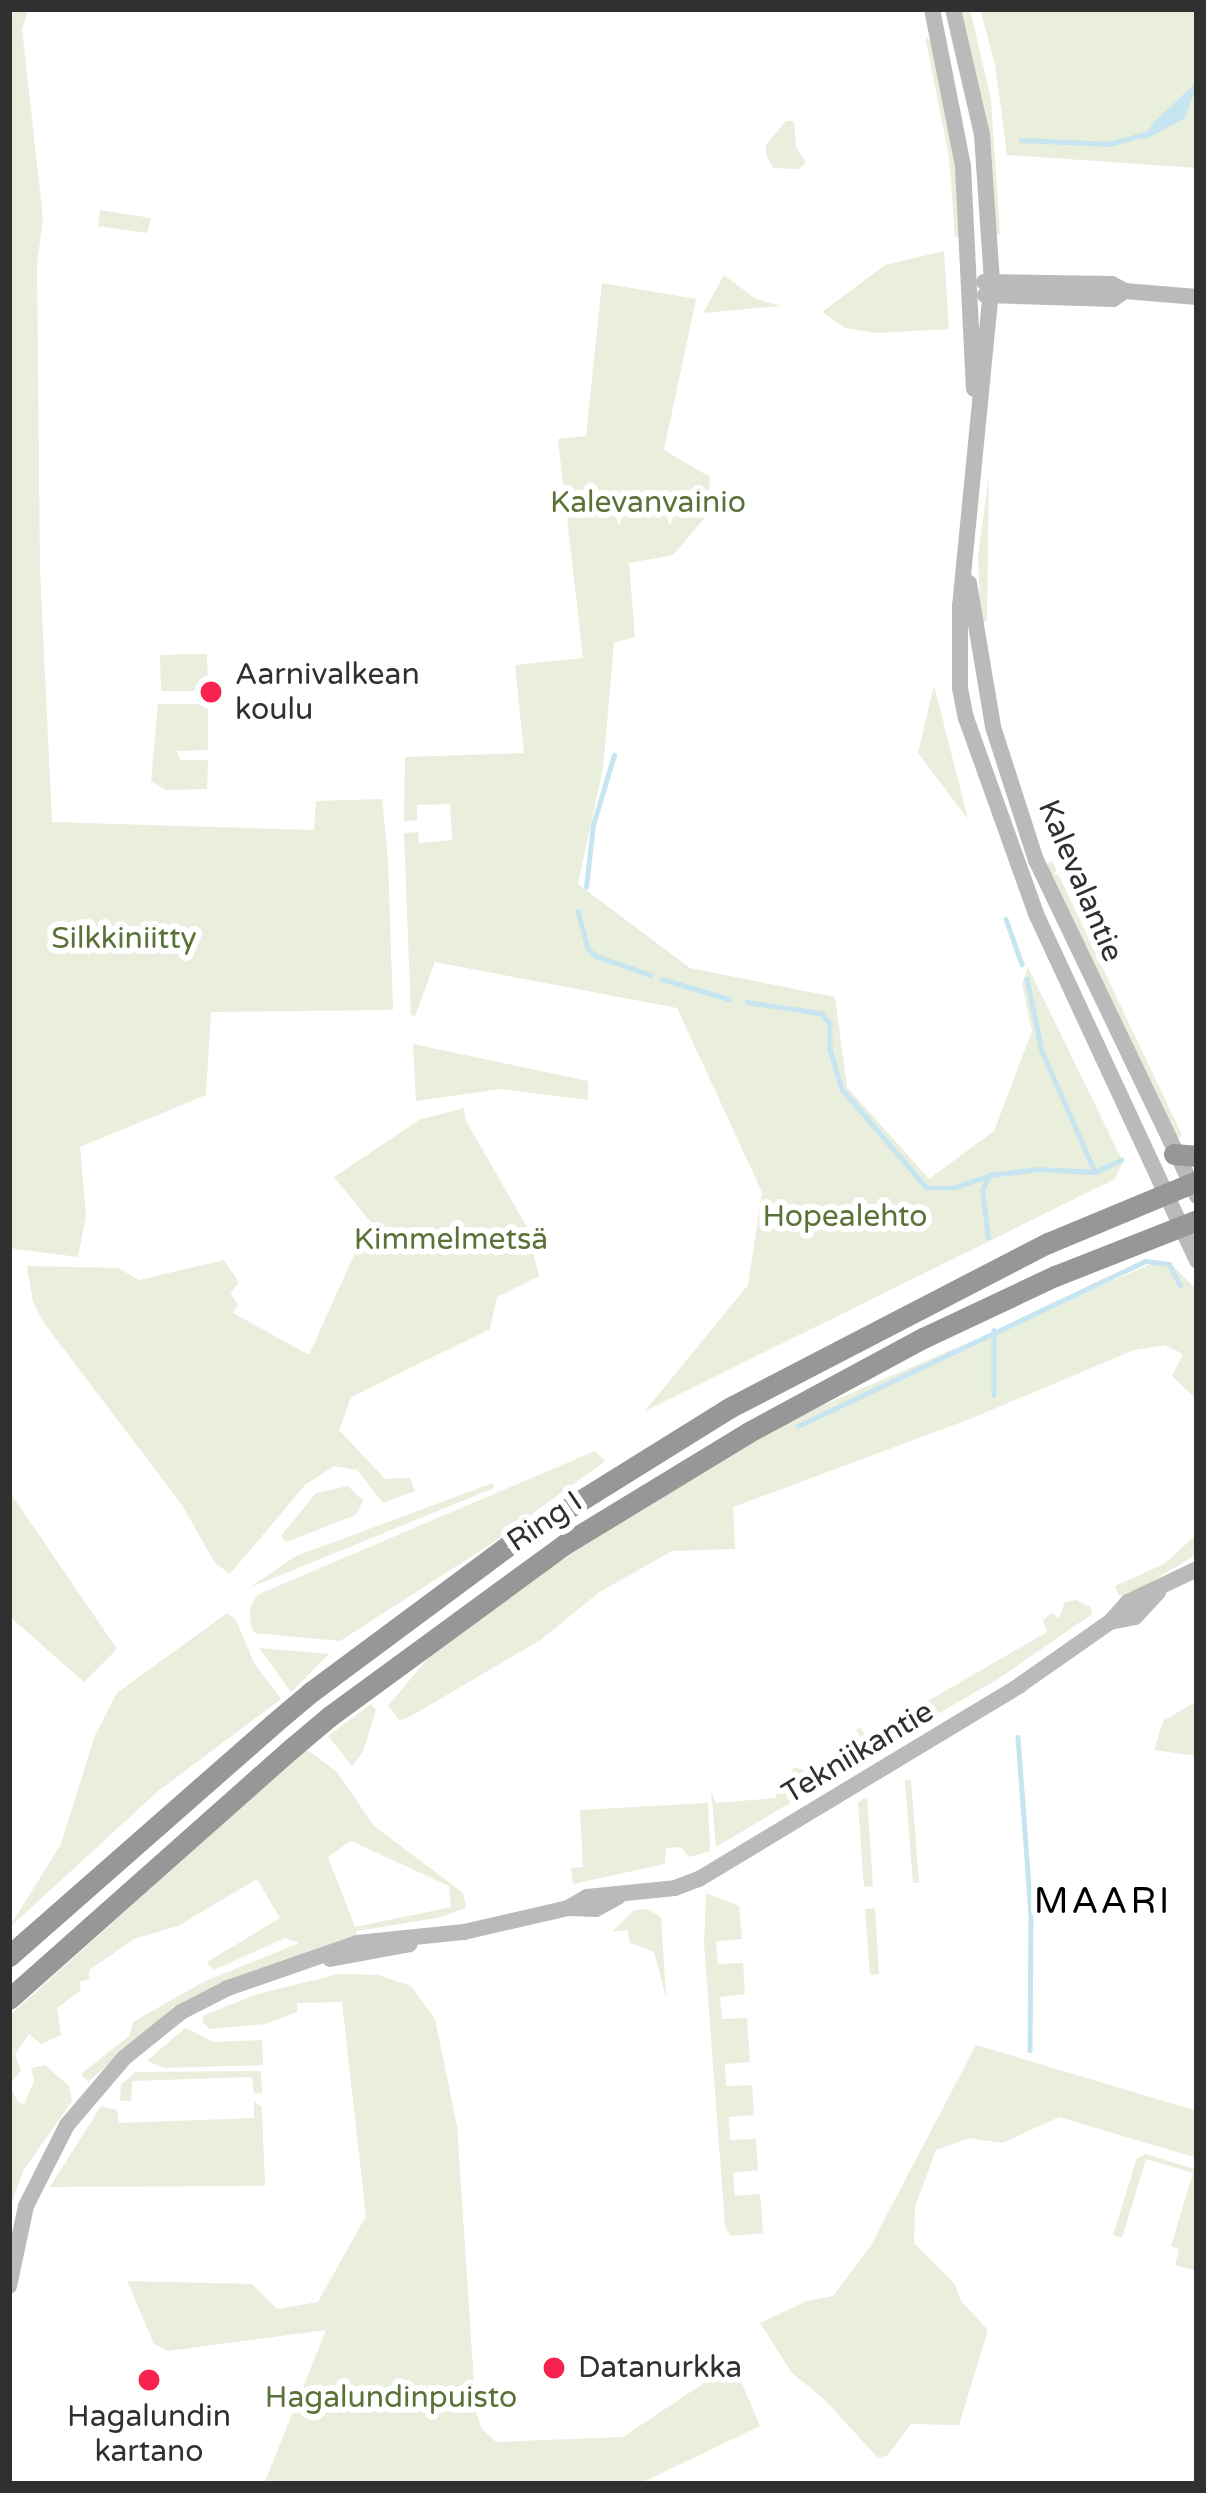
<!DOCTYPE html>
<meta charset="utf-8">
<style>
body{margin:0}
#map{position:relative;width:1206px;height:2493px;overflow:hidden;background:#fff;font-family:"Varela Round",sans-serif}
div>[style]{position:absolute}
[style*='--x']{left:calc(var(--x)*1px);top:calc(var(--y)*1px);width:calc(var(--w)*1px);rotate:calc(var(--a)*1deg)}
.green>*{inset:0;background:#e9eedd}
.water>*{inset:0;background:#c7e5f0}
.stream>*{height:4.5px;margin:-2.25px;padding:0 2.25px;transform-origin:2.25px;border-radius:2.25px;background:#c7e5f0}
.secondary>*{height:16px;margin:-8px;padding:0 8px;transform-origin:8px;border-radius:8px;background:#bababa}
.highway>*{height:21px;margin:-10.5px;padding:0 10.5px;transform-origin:10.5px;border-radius:10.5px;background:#979797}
.highway-bridge>*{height:21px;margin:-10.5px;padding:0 10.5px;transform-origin:10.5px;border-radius:10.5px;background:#979797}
.dots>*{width:33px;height:33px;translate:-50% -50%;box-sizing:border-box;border:6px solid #fff;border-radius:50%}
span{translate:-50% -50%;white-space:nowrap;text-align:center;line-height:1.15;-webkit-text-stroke:12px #fff;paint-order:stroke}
.park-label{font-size:30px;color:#5a7138}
.poi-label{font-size:30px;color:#303030}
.left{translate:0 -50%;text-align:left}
.street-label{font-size:30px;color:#303030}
.quarter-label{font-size:36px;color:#000;letter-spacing:3px}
.frame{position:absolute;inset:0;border:12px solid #303030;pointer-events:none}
</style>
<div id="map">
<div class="green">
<div style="clip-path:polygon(9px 9px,29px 9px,22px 29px,43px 219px,37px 263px,40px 571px,52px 822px,314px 830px,316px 801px,382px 799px,388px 860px,393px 1010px,211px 1012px,206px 1095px,80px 1147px,86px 1216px,78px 1257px,9px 1248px)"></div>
<div style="clip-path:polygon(960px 9px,970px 9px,991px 100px,1000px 234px,995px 235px)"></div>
<div style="clip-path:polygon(980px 9px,1197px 9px,1197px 168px,1007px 155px,995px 64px)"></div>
<div style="clip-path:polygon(925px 36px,935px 45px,947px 90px,964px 237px,955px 237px,949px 157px)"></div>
<div style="clip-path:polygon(786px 121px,794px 121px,796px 147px,806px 162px,799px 169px,773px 168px,766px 155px,766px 145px)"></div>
<div style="clip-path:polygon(100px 210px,151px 218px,147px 233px,98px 226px)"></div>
<div style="clip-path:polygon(944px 251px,949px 329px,877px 333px,845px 328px,822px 312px,885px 265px)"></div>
<div style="clip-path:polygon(724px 275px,756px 299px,781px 306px,703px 313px)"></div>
<div style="clip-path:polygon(602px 283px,696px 299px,664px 450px,710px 477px,707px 515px,673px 555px,629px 563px,635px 637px,614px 643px,603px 768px,578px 884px,690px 968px,835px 997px,847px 1087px,929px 1179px,994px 1131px,1032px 1031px,1022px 984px,1028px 967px,1123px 1162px,1115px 1179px,645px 1411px,748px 1285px,762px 1192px,677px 1008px,435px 962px,415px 1016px,411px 1015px,404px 833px,418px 832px,419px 843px,452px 840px,450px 804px,417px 805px,417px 820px,404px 821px,405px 757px,524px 753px,515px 665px,583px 658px,558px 439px,586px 436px)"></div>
<div style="clip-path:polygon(989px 475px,987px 620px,981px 625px,978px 556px)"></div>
<div style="clip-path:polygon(207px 654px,208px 691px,161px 691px,160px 655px)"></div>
<div style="clip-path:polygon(934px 685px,968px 819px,918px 753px)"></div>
<div style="clip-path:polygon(158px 704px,208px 704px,208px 750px,177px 751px,180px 760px,208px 760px,207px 789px,166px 790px,151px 781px)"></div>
<div style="clip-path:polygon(1052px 861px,1182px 1135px,1177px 1140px,1044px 865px)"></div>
<div style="clip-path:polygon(413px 1044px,588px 1081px,588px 1100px,501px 1089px,416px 1101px)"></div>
<div style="clip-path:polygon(464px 1108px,466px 1121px,527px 1227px,539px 1276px,497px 1297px,490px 1329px,351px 1397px,339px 1430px,385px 1479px,410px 1478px,415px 1491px,383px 1503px,357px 1470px,334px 1466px,305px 1485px,230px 1574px,215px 1563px,182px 1505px,44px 1323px,33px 1302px,27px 1266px,118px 1268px,139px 1280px,224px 1260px,239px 1283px,230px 1293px,238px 1304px,233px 1313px,309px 1355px,358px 1246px,378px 1231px,334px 1177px,419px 1120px)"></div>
<div style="clip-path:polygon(1158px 1261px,1172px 1265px,1197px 1290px,1197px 1400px,1172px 1376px,1183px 1354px,1165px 1345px,1134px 1350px,970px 1419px,733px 1507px,735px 1549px,672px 1551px,598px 1593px,542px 1639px,413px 1715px,400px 1721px,388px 1706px,445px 1638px,609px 1529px,789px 1420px)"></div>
<div style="clip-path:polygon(595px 1451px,605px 1461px,491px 1544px,340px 1641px,255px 1633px,251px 1627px,250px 1608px,257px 1595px)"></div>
<div style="clip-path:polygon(493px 1483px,494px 1488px,249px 1588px,296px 1556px)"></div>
<div style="clip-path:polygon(348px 1486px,363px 1501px,356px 1515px,286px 1542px,281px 1536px,316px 1493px)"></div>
<div style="clip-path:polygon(9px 1491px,117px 1649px,84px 1682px,9px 1616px)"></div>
<div style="clip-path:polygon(1197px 1534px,1197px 1554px,1133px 1593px,1119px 1596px,1115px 1586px,1164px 1564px)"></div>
<div style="clip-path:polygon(1076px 1600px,1091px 1607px,1092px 1614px,998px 1679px,870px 1753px,856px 1730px,860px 1727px,866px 1737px,1047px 1632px,1043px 1620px,1052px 1613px,1059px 1618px,1065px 1602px)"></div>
<div style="clip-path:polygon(227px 1613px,236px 1620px,254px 1663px,281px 1699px,157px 1792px,9px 1928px,61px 1844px,95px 1735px,117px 1693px)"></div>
<div style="clip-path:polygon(259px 1648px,329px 1654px,291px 1692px)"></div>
<div style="clip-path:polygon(1197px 1701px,1197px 1756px,1154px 1750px,1163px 1721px)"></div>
<div style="clip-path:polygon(371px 1704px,376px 1710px,363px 1752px,352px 1766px,328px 1736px)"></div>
<div style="clip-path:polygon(evenodd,306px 1749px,337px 1772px,374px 1826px,463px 1893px,466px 1908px,437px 1918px,357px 1931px,356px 1936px,216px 1985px,175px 2006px,88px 2082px,81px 2074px,129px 2036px,133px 2022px,205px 1981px,299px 1943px,285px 1938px,214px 1970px,207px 1962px,280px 1918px,257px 1879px,178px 1926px,134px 1939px,89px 1970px,89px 1979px,79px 1982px,81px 1990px,57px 2008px,61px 2035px,41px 2044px,29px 2034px,15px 2054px,21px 2071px,9px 2085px,19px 2103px,24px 2104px,34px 2081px,31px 2068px,45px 2065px,69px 2086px,72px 2101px,23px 2171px,9px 2211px,9px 2016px,306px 1749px,351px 1841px,449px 1886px,451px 1907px,355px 1927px,328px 1857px,351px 1841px)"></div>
<div style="clip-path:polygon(794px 1767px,812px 1772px,820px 1785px,716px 1847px,711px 1791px,716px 1803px,775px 1798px)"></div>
<div style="clip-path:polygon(905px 1780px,911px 1780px,919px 1883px,913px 1883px)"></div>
<div style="clip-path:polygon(867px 1797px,873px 1886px,864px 1887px,858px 1802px)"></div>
<div style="clip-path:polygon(708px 1803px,710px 1851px,689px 1857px,681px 1847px,666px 1848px,665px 1864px,573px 1884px,571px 1868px,583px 1867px,580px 1810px)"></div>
<div style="clip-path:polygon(706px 1893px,739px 1906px,742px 1939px,716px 1941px,718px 1964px,743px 1963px,745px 1994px,720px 1997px,722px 2019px,747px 2018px,750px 2062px,725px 2064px,726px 2086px,752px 2085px,754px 2115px,729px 2117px,730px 2140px,756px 2139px,758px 2170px,733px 2173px,735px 2196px,760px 2194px,763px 2233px,730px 2236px,725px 2225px,704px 1944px)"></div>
<div style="clip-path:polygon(875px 1908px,879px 1974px,870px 1975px,865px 1909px)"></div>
<div style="clip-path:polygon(646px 1909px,661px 1917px,666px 1998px,654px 1952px,630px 1943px,627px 1930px,612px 1932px,634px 1910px)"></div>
<div style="clip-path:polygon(339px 1974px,378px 1975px,411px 1986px,435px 2019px,457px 2126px,476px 2413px,482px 2429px,496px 2442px,623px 2437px,713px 2377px,737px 2372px,760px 2426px,639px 2484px,264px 2484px,326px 2330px,168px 2351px,154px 2344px,127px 2281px,252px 2284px,277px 2309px,318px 2302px,366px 2216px,342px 2002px,297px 2003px,297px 2012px,265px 2024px,210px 2029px,202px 2022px,204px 2015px,258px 1994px)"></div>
<div style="clip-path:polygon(185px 2028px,214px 2042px,262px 2040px,263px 2065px,164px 2068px,147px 2061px)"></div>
<div style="clip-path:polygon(976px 2045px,1197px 2111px,1197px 2158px,1059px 2117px,1002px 2143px,969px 2138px,936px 2150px,915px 2207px,914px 2243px,954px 2283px,962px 2302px,988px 2330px,959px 2425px,911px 2424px,888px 2455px,878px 2458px,824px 2399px,792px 2373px,760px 2323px,807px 2301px,833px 2296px,870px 2247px)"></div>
<div style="clip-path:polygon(261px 2071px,262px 2094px,254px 2093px,252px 2077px,132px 2081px,131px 2101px,120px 2101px,121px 2084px,136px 2072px)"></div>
<div style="clip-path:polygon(254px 2101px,262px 2107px,265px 2186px,50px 2187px,101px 2106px,117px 2110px,119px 2123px,254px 2118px)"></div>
<div style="clip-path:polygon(1146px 2154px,1197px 2170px,1197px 2271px,1175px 2265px,1179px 2249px,1171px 2246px,1193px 2173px,1146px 2159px,1122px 2238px,1113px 2235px,1137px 2158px)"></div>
</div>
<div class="water">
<div style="clip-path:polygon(1197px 84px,1185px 118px,1144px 140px,1141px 137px)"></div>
</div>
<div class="stream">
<div style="--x:1153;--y:126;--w:61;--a:-43.7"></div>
<div style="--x:1021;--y:140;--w:89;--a:2.6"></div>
<div style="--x:1110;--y:144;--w:36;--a:-16"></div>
<div style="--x:586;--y:887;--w:62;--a:-83.6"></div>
<div style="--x:593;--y:825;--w:73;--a:-73.3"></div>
<div style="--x:578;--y:911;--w:39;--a:75"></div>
<div style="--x:588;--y:949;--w:11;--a:41"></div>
<div style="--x:596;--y:956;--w:58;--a:19.1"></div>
<div style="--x:1006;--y:919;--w:48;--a:70.4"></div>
<div style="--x:662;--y:979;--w:70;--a:16.6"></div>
<div style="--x:1027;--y:979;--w:74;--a:78.2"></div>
<div style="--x:1042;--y:1051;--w:132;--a:66.3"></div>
<div style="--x:747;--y:1002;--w:75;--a:8.5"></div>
<div style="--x:821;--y:1013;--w:13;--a:48"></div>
<div style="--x:830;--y:1023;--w:26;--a:90"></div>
<div style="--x:830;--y:1049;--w:42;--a:73.3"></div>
<div style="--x:842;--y:1089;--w:130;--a:49.4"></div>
<div style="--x:927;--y:1188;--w:26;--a:0"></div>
<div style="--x:953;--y:1188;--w:39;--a:-19"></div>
<div style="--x:988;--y:1238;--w:49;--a:-97"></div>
<div style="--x:982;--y:1189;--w:16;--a:-60"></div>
<div style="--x:990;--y:1175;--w:49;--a:-7"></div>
<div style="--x:1039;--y:1169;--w:56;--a:3.1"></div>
<div style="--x:1095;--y:1172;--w:29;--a:-25"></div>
<div style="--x:994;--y:1330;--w:65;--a:90"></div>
<div style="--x:798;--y:1426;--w:385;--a:-25.4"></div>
<div style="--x:1146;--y:1261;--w:23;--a:7"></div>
<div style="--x:1169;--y:1264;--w:24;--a:62"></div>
<div style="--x:1018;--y:1737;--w:176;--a:85.8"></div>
<div style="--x:1031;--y:1913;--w:137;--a:90.4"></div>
</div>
<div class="secondary">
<div style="--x:932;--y:9;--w:160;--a:78.8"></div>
<div style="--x:963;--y:166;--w:223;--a:87.2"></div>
<div style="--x:953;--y:9;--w:129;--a:77"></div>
<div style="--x:982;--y:135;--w:145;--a:86.1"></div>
<div style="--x:992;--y:280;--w:327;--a:95.6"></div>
<div style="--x:960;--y:605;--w:83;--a:90"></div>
<div style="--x:960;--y:688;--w:31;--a:79"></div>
<div style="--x:966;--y:718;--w:210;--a:70.3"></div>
<div style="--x:1037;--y:916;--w:380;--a:65.1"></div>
<div style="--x:984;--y:282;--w:128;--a:0.9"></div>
<div style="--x:1112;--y:284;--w:15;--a:28"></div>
<div style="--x:1125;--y:291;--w:72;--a:4.8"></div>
<div style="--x:985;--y:295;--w:128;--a:1.8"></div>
<div style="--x:1113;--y:299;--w:14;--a:-34"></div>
<div style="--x:969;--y:583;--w:146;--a:80.5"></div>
<div style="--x:993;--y:727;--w:140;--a:72.1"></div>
<div style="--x:1036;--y:860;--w:373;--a:64.4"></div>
<div style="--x:1110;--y:1622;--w:25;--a:-11"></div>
<div style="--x:1135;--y:1617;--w:34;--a:-47"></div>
<div style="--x:568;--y:1908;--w:22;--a:-30"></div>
<div style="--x:587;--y:1897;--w:88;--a:-5.8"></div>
<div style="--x:675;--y:1888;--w:26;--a:-21"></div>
<div style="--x:699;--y:1879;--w:375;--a:-31.1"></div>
<div style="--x:1020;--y:1685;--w:110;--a:-35"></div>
<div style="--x:1110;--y:1622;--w:27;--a:-48"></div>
<div style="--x:1128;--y:1602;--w:76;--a:-25.6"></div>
<div style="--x:330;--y:1959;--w:81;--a:-10.6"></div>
<div style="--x:9;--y:2286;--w:82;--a:-78"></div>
<div style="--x:26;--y:2206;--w:91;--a:-63.2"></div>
<div style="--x:67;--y:2125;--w:88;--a:-49.6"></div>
<div style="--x:124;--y:2058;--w:73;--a:-38.9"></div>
<div style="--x:181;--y:2012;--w:53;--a:-27.1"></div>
<div style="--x:228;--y:1988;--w:137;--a:-19.2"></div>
<div style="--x:357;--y:1943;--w:108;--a:-5.9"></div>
<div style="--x:464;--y:1932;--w:107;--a:-13"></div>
<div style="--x:568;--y:1908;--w:28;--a:2"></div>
<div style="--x:596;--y:1909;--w:26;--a:-29"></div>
</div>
<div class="highway">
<div style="--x:1174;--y:1154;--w:23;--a:5"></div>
<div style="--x:311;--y:1692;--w:247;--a:-36.6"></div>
<div style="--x:509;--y:1545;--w:261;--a:-31.9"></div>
<div style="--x:731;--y:1407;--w:357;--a:-27.4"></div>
<div style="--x:1048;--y:1243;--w:161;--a:-22.6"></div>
<div style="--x:330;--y:1716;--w:291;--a:-36.2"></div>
<div style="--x:565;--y:1544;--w:215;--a:-31.3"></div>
<div style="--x:749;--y:1432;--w:198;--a:-28.4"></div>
<div style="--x:923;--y:1338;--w:146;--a:-25.2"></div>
<div style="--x:1055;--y:1276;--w:153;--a:-21.5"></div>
<div style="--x:9;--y:1956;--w:351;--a:-41.3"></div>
<div style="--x:9;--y:1999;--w:378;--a:-41.6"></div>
</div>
<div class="highway-bridge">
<div style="--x:273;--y:1724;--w:50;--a:-40.1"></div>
<div style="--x:292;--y:1748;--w:50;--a:-40.1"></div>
</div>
<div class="dots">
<div style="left:211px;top:692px;background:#f7224e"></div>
<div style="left:554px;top:2368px;background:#f7224e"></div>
<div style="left:149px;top:2380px;background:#f7224e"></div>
</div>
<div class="park-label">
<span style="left:648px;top:503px">Kalevanvainio</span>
<span style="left:124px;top:939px">Silkkiniitty</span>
<span style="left:845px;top:1217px">Hopealehto</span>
<span style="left:451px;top:1240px">Kimmelmetsä</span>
<span style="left:391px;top:2398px">Hagalundinpuisto</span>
</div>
<div class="poi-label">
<span class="left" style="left:235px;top:692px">Aarnivalkean<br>koulu</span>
<span class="left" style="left:578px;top:2368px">Datanurkka</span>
<span style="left:149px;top:2434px">Hagalundin<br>kartano</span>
</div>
<div class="street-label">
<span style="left:1080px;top:881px;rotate:67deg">Kalevalantie</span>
<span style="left:545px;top:1522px;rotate:-34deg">Ring I</span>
<span style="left:858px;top:1753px;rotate:-31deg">Tekniikantie</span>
</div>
<div class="quarter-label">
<span style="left:1103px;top:1902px">MAARI</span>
</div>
<div class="frame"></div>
</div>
